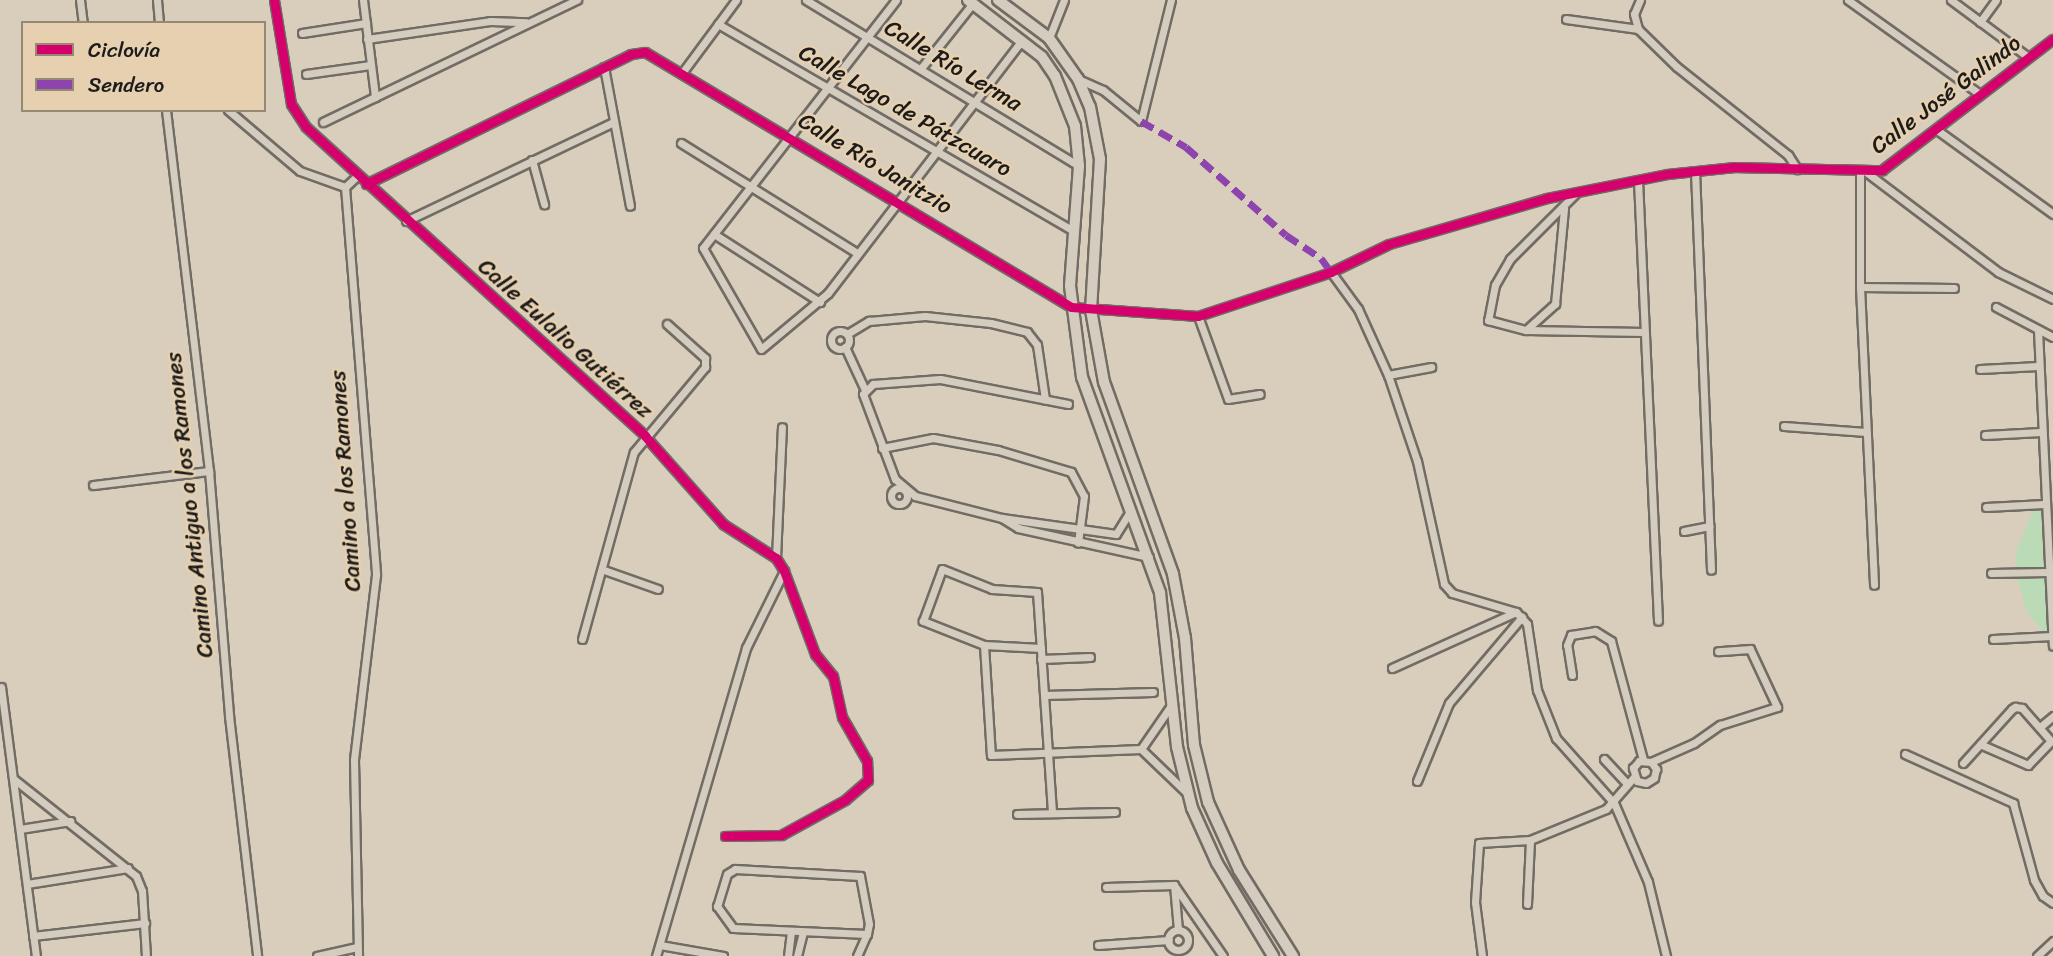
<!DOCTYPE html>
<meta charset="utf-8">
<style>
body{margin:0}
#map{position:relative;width:2053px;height:956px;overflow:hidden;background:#d9cdbc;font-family:Sriracha,sans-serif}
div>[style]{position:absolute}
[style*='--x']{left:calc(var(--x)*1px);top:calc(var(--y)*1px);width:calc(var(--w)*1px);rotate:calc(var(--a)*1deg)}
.green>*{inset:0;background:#bbdbb6}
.roads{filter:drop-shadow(2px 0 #716c64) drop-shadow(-2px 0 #716c64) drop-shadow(0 2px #716c64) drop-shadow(0 -2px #716c64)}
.minor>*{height:7px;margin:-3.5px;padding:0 3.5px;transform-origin:3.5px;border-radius:3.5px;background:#d5ccc0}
.minor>.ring{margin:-3.5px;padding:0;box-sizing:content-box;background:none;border:7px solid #d5ccc0;border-radius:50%}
.primary>*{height:10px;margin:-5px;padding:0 5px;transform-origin:5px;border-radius:5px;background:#d5ccc0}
.quiet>*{height:7px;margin-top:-3.5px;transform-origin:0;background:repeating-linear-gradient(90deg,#8e44ad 0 14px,transparent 0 21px)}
.cycleway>*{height:9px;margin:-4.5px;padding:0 4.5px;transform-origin:4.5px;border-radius:4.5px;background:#d6006c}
span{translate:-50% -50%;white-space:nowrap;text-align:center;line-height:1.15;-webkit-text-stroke:5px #e6d0af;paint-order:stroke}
.street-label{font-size:23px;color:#1c1c1c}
.legend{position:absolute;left:21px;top:21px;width:245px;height:91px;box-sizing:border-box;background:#e6d0af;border:2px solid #958874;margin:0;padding:9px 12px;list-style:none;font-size:21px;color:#1c1c1c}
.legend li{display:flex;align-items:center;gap:14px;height:35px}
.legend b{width:35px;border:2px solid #958874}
</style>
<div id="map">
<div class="green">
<div style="clip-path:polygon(2053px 491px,2053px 644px,2027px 612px,2016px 575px,2016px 552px,2036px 503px)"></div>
</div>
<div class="roads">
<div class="minor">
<div style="--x:80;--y:0;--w:23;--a:83"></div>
<div style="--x:157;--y:0;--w:23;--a:85"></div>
<div style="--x:274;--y:0;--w:105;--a:80.7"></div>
<div style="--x:291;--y:104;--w:27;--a:57"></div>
<div style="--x:306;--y:127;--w:459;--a:42.3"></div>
<div style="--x:645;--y:436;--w:118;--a:48.4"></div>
<div style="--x:723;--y:524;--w:63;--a:32.7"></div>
<div style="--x:776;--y:558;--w:15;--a:58"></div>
<div style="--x:784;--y:571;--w:89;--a:69.5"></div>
<div style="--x:815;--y:654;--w:28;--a:51"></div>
<div style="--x:833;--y:676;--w:42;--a:77.6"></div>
<div style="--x:842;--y:717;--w:51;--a:60.4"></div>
<div style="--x:867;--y:761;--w:19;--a:87"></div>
<div style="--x:868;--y:780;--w:30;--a:139"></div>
<div style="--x:845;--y:800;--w:73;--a:151.3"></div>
<div style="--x:781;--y:835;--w:56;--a:179"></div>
<div style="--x:363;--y:0;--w:98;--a:82.9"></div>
<div style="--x:806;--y:0;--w:320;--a:31.3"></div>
<div style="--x:896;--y:0;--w:314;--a:127.9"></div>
<div style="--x:703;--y:248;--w:116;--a:60.1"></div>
<div style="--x:761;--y:349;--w:87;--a:-39.9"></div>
<div style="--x:828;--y:293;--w:319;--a:-52.5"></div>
<div style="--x:1640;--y:0;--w:15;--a:113"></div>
<div style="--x:1634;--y:14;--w:16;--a:75"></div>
<div style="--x:1638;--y:29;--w:54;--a:44.3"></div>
<div style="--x:1677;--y:67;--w:142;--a:38.4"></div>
<div style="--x:1788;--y:155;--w:17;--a:57"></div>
<div style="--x:1848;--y:0;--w:162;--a:35.5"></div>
<div style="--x:1951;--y:0;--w:96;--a:36.5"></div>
<div style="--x:1566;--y:19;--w:73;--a:7.9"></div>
<div style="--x:1980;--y:22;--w:27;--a:-54"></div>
<div style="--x:718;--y:24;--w:411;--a:30.2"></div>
<div style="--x:302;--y:33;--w:65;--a:-8.9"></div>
<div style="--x:1049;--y:38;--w:41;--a:-68.5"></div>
<div style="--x:367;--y:39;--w:124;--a:-8.3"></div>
<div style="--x:490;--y:21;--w:36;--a:2"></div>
<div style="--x:604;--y:67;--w:141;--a:79.4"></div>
<div style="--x:922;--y:67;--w:82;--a:-51.4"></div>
<div style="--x:682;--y:73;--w:91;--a:-53.5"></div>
<div style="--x:306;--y:74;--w:65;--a:-8"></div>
<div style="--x:1078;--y:79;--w:27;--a:24"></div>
<div style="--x:1103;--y:90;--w:49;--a:39.2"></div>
<div style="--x:1141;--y:121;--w:125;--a:-76.1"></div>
<div style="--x:166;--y:110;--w:364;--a:83.2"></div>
<div style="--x:209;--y:471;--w:246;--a:85.3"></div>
<div style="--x:229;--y:716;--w:242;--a:83.3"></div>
<div style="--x:228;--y:110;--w:94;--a:40.3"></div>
<div style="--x:300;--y:171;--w:48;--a:19.6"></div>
<div style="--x:323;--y:122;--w:282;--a:-25.7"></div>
<div style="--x:1937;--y:130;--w:143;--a:35.9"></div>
<div style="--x:681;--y:143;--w:208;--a:32"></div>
<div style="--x:532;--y:160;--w:46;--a:74.7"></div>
<div style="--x:1695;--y:171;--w:399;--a:87.7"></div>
<div style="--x:1860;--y:172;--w:115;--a:90"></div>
<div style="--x:1860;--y:287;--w:298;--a:87.3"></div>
<div style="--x:1866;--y:172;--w:166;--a:37.1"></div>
<div style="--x:1998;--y:272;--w:61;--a:26.1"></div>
<div style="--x:357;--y:176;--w:16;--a:137"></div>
<div style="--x:345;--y:187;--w:389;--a:85.4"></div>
<div style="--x:376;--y:575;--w:186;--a:96.8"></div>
<div style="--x:354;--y:760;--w:196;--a:88.8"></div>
<div style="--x:1638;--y:180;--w:441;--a:87.4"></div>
<div style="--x:366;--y:184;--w:295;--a:-26.1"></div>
<div style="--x:631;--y:54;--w:14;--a:-8"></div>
<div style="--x:645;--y:52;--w:496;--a:30.9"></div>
<div style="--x:1071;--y:307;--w:127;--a:4.1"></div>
<div style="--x:1198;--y:316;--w:140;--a:-18.3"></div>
<div style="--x:1331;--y:272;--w:64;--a:-25.8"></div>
<div style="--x:1389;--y:244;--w:165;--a:-16.2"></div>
<div style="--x:1547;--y:198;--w:122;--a:-11.3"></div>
<div style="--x:1667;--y:174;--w:68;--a:-5.9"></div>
<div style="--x:1735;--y:167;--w:147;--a:1.2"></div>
<div style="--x:1882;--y:170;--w:215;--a:-37.5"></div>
<div style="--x:1575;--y:194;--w:92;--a:135"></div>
<div style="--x:1510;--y:259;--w:30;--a:120"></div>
<div style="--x:1495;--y:285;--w:36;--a:101"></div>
<div style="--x:1488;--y:320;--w:39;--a:15"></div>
<div style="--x:1526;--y:330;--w:118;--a:1"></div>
<div style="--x:406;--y:221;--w:230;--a:-25.5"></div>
<div style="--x:714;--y:234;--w:126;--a:32.7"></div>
<div style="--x:1331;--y:272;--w:46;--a:53.9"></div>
<div style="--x:1358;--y:309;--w:72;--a:65.6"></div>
<div style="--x:1388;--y:375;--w:91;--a:71.4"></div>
<div style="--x:1417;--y:461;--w:126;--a:77.6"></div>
<div style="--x:1444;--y:584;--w:12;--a:48"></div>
<div style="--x:1452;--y:593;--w:67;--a:16.5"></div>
<div style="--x:1516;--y:612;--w:16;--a:47"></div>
<div style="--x:1527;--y:624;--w:67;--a:81.4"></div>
<div style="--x:1537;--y:690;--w:52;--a:68.4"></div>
<div style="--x:1556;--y:738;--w:87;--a:48.3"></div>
<div style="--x:1614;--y:803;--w:86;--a:66.7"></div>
<div style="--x:1648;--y:882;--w:76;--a:76.3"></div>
<div style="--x:1860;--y:287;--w:94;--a:0.6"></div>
<div style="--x:1996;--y:307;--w:64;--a:27.8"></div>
<div style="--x:1198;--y:316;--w:88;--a:70.1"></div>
<div style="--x:1228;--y:399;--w:32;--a:-9"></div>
<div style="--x:1527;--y:329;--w:38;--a:-42"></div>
<div style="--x:1555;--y:304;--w:96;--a:-84.6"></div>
<div style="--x:2038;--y:330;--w:316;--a:87.3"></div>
<div class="ring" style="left:831px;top:331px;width:11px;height:11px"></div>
<div style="--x:847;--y:334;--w:26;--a:-31"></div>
<div style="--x:869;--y:321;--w:56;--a:-5.1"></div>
<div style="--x:925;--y:316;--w:66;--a:6.1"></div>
<div style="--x:991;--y:323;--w:37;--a:14"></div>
<div style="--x:1027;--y:332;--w:16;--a:52"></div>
<div style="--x:1037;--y:345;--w:55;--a:81.6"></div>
<div style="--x:845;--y:347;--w:47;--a:65.1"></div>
<div style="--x:1980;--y:369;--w:58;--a:-3"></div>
<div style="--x:1388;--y:375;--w:44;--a:-10.5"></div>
<div style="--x:1068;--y:404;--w:130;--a:-168.9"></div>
<div style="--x:940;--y:379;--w:67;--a:175.7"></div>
<div style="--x:873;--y:384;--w:14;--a:135"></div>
<div style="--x:863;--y:394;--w:91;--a:69.4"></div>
<div style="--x:895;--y:479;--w:26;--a:40"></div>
<div style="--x:915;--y:496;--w:90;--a:14.2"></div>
<div style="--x:1002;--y:518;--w:115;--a:8"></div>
<div style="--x:1116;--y:534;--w:26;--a:-58"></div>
<div style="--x:1784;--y:426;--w:82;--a:4.2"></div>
<div style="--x:1985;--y:435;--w:56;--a:-3.1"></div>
<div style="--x:882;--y:448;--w:52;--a:-11.1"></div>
<div style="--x:933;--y:438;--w:66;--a:10.5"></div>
<div style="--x:998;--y:450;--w:76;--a:16.8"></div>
<div style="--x:1071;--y:472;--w:27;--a:62"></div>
<div style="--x:1084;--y:496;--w:47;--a:97.3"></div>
<div style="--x:93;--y:485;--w:117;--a:-6.9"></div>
<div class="ring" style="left:891px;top:488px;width:9px;height:9px"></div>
<div style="--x:1986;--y:507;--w:58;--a:-3"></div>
<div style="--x:1002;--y:518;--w:19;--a:32"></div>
<div style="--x:1018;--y:528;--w:134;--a:12.5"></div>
<div style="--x:1684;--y:531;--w:26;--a:-11"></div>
<div style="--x:776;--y:558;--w:131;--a:-87.4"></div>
<div style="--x:604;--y:570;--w:57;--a:19.4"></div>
<div style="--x:1991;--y:573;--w:57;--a:-1"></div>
<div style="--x:582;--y:639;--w:194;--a:-74.5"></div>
<div style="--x:634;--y:452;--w:111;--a:-50.1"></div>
<div style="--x:705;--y:367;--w:9;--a:-90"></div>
<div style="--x:705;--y:358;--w:51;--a:-138.2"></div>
<div style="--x:1993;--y:639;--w:59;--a:-2.9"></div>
<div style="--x:984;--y:645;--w:110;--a:86.4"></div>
<div style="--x:991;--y:755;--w:150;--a:-2.3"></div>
<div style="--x:1141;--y:749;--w:65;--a:43.8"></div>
<div style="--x:1041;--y:648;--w:57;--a:-177"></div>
<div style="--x:984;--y:645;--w:66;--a:-158.5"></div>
<div style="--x:923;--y:621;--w:55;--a:-69.9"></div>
<div style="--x:942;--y:569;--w:54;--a:21.8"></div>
<div style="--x:992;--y:589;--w:45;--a:3.8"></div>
<div style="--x:1037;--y:592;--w:221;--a:86.1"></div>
<div style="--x:1041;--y:659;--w:49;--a:-2.3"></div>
<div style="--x:1392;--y:668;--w:136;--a:-24.3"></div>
<div style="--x:1572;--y:675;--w:30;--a:-99"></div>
<div style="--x:1567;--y:645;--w:11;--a:-68"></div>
<div style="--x:1571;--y:635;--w:24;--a:-9"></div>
<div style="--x:1595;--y:631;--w:19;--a:32"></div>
<div style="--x:1611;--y:641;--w:123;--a:74.9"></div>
<div style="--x:1;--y:687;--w:271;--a:82.6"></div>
<div style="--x:1044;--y:695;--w:109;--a:-1.6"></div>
<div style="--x:2040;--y:727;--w:17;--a:-40"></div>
<div style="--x:1141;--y:749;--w:55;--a:-55.4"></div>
<div style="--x:1905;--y:754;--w:119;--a:24.4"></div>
<div style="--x:2013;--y:803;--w:80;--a:74.7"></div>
<div style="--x:2034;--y:880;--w:18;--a:61"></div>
<div style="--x:2043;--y:896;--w:12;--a:35"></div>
<div style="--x:1604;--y:759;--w:34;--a:47"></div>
<div style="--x:1651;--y:762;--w:9;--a:54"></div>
<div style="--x:1656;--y:769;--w:9;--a:103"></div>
<div style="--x:1654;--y:778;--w:9;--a:148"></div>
<div style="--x:1646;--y:783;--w:9;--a:-167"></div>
<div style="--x:1637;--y:781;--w:14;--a:-107"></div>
<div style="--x:1633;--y:768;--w:9;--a:-49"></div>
<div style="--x:1639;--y:761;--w:12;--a:5"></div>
<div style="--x:1651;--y:762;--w:47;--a:-23.8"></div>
<div style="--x:1694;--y:743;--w:32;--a:-35"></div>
<div style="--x:1720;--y:725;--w:60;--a:-17.5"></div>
<div style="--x:1777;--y:707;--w:64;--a:-115"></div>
<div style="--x:1750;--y:649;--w:32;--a:176"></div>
<div style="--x:1963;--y:763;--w:73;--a:-47.8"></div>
<div style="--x:2012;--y:709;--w:4;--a:-34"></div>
<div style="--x:2015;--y:707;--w:7;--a:8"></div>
<div style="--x:2022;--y:708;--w:44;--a:48.7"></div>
<div style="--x:2051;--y:741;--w:33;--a:134"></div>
<div style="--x:2028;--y:765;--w:52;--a:-156.4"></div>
<div style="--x:15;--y:780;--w:154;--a:38.4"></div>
<div style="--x:136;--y:876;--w:16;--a:68"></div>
<div style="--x:142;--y:891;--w:65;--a:86.5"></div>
<div style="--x:1417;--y:781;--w:84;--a:-67.7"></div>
<div style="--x:1449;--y:703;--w:113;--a:-49.7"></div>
<div style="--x:1017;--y:814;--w:98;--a:-1.2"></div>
<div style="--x:20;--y:829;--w:51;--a:-9.1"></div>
<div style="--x:27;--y:884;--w:102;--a:-9"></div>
<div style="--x:1174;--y:885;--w:86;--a:55.4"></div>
<div style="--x:1174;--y:885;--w:45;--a:84.9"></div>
<div style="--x:1106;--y:887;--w:68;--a:-1.7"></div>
<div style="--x:1527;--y:904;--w:64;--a:-87.3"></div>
<div class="ring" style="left:1168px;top:930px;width:13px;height:13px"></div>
<div style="--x:33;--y:936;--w:113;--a:-6.6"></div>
<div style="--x:660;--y:945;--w:64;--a:9.9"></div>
<div style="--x:1098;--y:945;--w:71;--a:-4"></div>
<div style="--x:317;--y:956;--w:41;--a:-12.7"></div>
<div style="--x:656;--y:956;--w:321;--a:-73.7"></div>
<div style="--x:746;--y:648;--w:86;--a:-63.7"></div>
<div style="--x:788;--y:956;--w:25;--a:-83"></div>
<div style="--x:797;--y:956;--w:25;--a:-76"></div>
<div style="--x:857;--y:956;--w:24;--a:-66"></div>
<div style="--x:867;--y:934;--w:10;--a:-79"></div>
<div style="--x:869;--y:924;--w:49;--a:-100.6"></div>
<div style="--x:860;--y:876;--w:125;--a:-176.8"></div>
<div style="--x:735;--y:869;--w:9;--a:148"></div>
<div style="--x:727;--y:874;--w:34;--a:107"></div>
<div style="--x:717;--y:906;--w:27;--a:54"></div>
<div style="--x:733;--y:928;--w:134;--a:2.6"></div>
<div style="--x:1482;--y:956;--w:54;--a:-97.4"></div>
<div style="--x:1475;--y:902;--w:59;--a:-86.1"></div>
<div style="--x:1479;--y:843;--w:51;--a:-3.4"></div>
<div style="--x:1530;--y:840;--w:82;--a:-22.2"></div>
<div style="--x:1606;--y:809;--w:43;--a:-48.8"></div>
<div style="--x:2037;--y:956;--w:22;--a:-43"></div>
</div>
<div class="primary">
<div style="--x:968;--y:0;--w:93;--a:37.6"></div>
<div style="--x:1042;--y:57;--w:23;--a:56"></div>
<div style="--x:1055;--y:76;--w:54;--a:68.2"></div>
<div style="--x:1075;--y:126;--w:40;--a:84.3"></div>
<div style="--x:1079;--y:166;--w:120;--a:94.3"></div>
<div style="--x:1070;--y:286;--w:92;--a:82.5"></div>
<div style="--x:1082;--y:377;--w:230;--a:70.1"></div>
<div style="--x:1160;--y:593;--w:155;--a:83.7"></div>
<div style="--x:1177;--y:747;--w:63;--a:76.2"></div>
<div style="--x:1192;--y:808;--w:60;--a:65.6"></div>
<div style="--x:1217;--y:863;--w:109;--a:58.9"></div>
<div style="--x:998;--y:0;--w:64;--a:36.7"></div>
<div style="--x:1049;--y:38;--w:50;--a:54.7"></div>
<div style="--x:1078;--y:79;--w:30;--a:67"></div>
<div style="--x:1090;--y:107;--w:53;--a:79.1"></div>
<div style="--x:1100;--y:159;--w:151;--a:93.4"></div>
<div style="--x:1091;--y:310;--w:73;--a:79.8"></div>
<div style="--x:1104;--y:382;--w:204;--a:70.2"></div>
<div style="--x:1173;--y:574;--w:65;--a:79.4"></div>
<div style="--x:1185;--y:638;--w:107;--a:85.2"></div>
<div style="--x:1194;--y:745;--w:59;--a:76.2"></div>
<div style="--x:1208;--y:802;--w:75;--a:65.5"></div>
<div style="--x:1239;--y:870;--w:102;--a:57.9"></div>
</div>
</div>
<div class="quiet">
<div style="--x:1141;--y:121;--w:52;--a:30"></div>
<div style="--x:1186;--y:147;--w:133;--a:41.3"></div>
<div style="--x:1286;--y:235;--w:42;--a:33.3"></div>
<div style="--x:1321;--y:258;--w:17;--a:54"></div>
</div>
<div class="cycleway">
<div style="--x:274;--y:0;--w:105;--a:80.7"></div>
<div style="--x:291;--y:104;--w:27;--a:57"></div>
<div style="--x:306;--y:127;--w:459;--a:42.3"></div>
<div style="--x:645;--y:436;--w:118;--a:48.4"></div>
<div style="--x:723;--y:524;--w:63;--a:32.7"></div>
<div style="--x:776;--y:558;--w:15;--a:58"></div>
<div style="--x:784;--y:571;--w:89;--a:69.5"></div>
<div style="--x:815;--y:654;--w:28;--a:51"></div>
<div style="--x:833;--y:676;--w:42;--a:77.6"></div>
<div style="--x:842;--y:717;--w:51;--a:60.4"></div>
<div style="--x:867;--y:761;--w:19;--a:87"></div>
<div style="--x:868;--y:780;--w:30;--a:139"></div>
<div style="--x:845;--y:800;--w:73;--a:151.3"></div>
<div style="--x:781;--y:835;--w:56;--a:179"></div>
<div style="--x:366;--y:184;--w:295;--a:-26.1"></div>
<div style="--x:631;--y:54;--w:14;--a:-8"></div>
<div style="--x:645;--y:52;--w:496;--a:30.9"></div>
<div style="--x:1071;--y:307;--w:127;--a:4.1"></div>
<div style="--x:1198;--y:316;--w:140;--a:-18.3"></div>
<div style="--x:1331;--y:272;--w:64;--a:-25.8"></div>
<div style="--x:1389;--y:244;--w:165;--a:-16.2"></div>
<div style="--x:1547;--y:198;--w:122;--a:-11.3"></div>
<div style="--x:1667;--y:174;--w:68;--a:-5.9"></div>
<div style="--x:1735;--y:167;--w:147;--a:1.2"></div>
<div style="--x:1882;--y:170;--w:215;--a:-37.5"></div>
</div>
<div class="street-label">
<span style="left:953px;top:66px;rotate:31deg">Calle Río Lerma</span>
<span style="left:1946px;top:95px;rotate:-37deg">Calle José Galindo</span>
<span style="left:905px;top:111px;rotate:30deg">Calle Lago de Pátzcuaro</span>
<span style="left:875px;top:164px;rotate:31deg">Calle Río Janitzio</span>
<span style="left:565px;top:339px;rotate:42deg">Calle Eulalio Gutiérrez</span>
<span style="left:346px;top:481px;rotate:-94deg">Camino a los Ramones</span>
<span style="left:190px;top:505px;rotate:-96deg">Camino Antiguo a los Ramones</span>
</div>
<ul class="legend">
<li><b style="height:9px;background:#d6006c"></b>Ciclovía</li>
<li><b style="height:9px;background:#8e44ad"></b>Sendero</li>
</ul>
</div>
